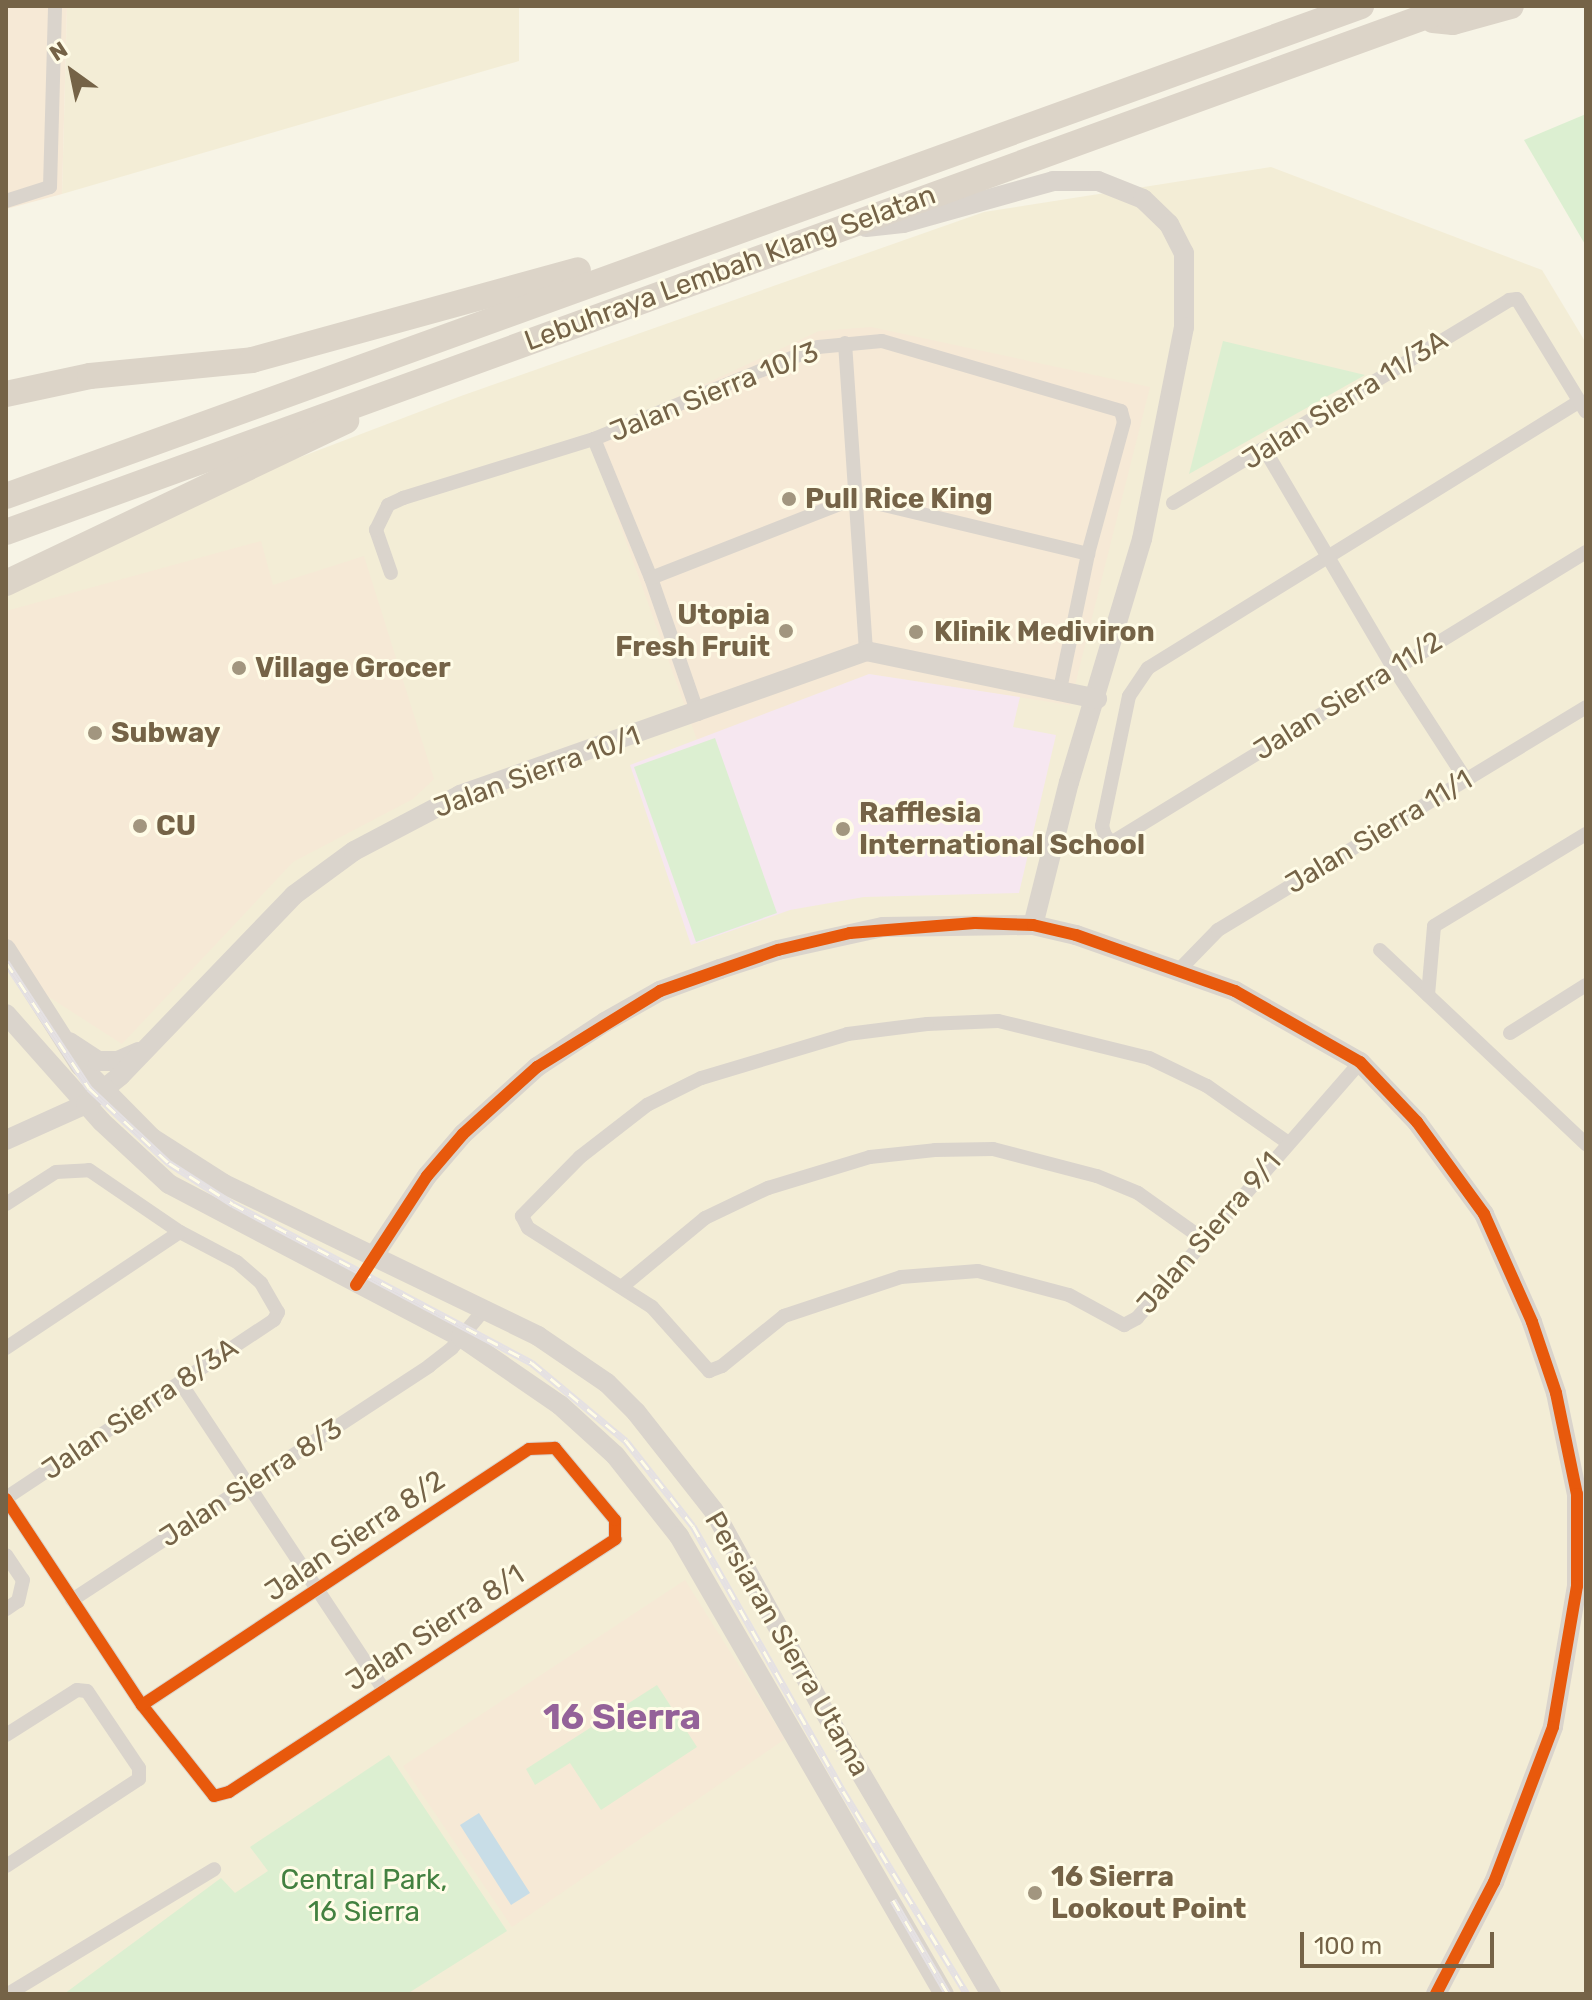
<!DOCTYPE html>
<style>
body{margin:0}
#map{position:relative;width:1592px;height:2000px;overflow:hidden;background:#f7f4e6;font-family:Rubik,sans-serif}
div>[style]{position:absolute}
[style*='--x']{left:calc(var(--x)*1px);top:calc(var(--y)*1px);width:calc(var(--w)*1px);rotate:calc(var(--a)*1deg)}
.residential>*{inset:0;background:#f3edd6}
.commercial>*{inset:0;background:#f6e9d6}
.education>*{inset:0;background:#f6e7f0}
.green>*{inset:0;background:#dcefd1}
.water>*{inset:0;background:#c8dde7}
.street>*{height:14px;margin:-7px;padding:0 7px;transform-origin:7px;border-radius:7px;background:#dad4cc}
.secondary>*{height:20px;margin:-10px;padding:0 10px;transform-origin:10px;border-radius:10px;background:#dad4cc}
.highway>*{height:26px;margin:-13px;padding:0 13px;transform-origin:13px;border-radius:13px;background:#dcd4c8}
.rail>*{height:7px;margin-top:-3.5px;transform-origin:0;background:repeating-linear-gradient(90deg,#fffce7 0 12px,#e5e1e3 0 24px);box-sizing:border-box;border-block:2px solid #e5e1e3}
.cycleway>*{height:12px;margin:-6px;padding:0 6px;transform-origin:6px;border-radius:6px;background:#e8590c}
.dots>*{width:22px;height:22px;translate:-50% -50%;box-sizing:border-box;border:4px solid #fffce7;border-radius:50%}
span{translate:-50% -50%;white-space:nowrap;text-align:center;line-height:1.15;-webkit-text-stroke:6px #fffce7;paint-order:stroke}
.street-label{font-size:28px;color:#756347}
.poi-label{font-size:28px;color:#756347;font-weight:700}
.left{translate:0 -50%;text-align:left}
.right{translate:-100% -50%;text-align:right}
.park-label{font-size:28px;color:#438140}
.district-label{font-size:36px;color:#946299;font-weight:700}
.frame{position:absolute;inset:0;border:8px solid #756347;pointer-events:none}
.north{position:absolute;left:32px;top:32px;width:80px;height:80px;-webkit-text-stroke:6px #fffce7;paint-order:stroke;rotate:327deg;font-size:22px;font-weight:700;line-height:32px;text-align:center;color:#756347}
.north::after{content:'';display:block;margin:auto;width:28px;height:36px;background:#756347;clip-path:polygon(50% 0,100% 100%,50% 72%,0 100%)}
.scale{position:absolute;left:1300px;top:1932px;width:194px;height:36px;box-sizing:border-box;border:4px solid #756347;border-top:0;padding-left:10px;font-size:24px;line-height:28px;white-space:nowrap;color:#756347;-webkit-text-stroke:6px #fffce7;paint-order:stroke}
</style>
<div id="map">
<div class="residential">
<div style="clip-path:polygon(67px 6px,519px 6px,519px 61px,62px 194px)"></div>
<div style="clip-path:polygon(1271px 167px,1542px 270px,1586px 343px,1586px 1994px,6px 1994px,6px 569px,461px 396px,984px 212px)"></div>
</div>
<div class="commercial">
<div style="clip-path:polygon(6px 6px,67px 6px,62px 194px,6px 209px)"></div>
<div style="clip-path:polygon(871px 327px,1150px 387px,1070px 705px,869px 674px,697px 740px,589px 438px,819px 331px)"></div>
<div style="clip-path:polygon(261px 541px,273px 585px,364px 556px,434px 779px,413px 799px,293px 862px,122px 1044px,38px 990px,6px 938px,6px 611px)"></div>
<div style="clip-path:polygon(685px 1580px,785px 1739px,512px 1927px,403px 1766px)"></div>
</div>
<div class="education">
<div style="clip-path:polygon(869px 674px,1020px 697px,1013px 727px,1056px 735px,1019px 893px,864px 897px,790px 910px,691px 945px,630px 765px)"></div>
</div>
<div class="green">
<div style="clip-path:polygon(1586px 114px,1586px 246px,1524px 140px)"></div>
<div style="clip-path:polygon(1223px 341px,1365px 375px,1189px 474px)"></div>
<div style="clip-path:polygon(715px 738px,777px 913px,696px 942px,634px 767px)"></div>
<div style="clip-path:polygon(657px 1685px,697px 1747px,601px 1810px,570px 1763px,535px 1785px,526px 1769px)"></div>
<div style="clip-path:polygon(389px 1755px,507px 1931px,407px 1994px,64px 1994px,221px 1878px,235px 1893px,268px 1871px,250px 1847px)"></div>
</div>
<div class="water">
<div style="clip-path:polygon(479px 1813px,530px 1893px,511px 1905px,460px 1825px)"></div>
</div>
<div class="street">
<div style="--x:6;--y:201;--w:46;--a:-17.7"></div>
<div style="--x:50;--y:187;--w:181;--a:-88.4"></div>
<div style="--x:845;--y:343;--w:309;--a:86.1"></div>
<div style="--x:1580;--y:401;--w:508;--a:148.28"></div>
<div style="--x:1148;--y:668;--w:34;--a:124"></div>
<div style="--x:1129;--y:696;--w:133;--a:101.7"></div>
<div style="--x:1102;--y:826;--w:9;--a:72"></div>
<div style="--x:1105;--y:835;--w:10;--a:53"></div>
<div style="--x:1111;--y:843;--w:557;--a:-31.49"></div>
<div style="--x:594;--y:439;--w:150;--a:67.7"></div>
<div style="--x:651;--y:578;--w:144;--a:70.9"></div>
<div style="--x:1265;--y:450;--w:252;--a:59.5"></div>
<div style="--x:1393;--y:667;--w:135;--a:57.1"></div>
<div style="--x:1173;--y:503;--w:393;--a:-31.1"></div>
<div style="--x:1509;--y:300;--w:8;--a:-7"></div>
<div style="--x:1517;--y:299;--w:132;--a:58.6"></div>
<div style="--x:391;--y:573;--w:46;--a:-109.2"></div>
<div style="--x:376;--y:530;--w:28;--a:-64"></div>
<div style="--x:388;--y:505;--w:17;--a:-25"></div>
<div style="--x:403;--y:498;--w:200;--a:-17.2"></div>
<div style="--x:594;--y:439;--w:242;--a:-22.3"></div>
<div style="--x:818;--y:347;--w:64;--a:-5.4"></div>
<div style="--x:882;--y:341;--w:249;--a:16.3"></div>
<div style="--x:1121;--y:411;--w:11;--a:75"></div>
<div style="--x:1124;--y:422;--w:137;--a:105.3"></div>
<div style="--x:1088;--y:554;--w:143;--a:101.7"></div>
<div style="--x:651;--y:578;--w:219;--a:-21.4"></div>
<div style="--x:855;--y:498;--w:240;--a:13.5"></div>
<div style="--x:1380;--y:950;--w:283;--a:43.3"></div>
<div style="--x:1181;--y:968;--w:53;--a:-45.8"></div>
<div style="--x:1218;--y:930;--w:430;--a:-31.2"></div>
<div style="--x:1428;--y:995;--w:69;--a:-85"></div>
<div style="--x:1434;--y:926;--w:178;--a:-31.2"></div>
<div style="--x:1510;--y:1033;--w:90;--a:-32.3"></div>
<div style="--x:1287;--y:1142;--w:98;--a:-145"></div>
<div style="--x:1207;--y:1086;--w:64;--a:-154.2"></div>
<div style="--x:1149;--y:1058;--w:155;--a:-166.2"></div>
<div style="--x:998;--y:1021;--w:71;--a:177.6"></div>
<div style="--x:927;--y:1024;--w:80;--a:172.8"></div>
<div style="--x:848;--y:1034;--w:153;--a:163.3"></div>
<div style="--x:701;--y:1078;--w:60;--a:153.4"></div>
<div style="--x:647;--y:1105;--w:85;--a:142.2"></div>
<div style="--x:580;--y:1157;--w:83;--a:134.5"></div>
<div style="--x:522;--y:1216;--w:13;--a:63"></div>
<div style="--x:528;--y:1228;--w:147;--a:32.5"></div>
<div style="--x:652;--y:1307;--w:86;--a:48.3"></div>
<div style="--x:709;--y:1371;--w:14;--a:-21"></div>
<div style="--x:722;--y:1366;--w:80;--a:-38.9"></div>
<div style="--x:784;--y:1316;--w:123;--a:-18.4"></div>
<div style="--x:901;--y:1277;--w:77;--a:-4.5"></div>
<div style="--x:978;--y:1271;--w:94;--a:14.8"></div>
<div style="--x:1069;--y:1295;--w:63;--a:28.6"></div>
<div style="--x:1124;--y:1325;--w:15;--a:-28"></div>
<div style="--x:1137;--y:1318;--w:340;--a:-48.9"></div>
<div style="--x:6;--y:1204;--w:59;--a:-32.6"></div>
<div style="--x:56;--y:1172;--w:33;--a:-3"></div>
<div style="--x:89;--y:1170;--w:110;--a:34.3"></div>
<div style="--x:180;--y:1232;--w:64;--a:27.8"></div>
<div style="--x:237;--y:1262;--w:32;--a:41"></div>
<div style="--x:261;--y:1283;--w:34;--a:60"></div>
<div style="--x:278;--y:1312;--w:9;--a:117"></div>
<div style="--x:274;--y:1320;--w:322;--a:146.4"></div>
<div style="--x:624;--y:1285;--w:105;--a:-39.6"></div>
<div style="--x:705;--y:1218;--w:70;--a:-25.5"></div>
<div style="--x:768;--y:1188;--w:107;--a:-16.9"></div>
<div style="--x:870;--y:1157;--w:65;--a:-6.1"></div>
<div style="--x:935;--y:1150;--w:58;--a:-1"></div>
<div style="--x:993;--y:1149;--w:107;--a:14.6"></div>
<div style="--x:1097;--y:1176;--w:44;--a:22.5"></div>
<div style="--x:1138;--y:1193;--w:80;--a:35.3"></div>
<div style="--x:6;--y:1348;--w:209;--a:-33.7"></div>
<div style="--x:180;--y:1382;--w:369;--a:56.5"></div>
<div style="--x:6;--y:1499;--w:247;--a:56.6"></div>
<div style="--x:142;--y:1705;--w:116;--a:51.6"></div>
<div style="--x:214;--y:1796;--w:16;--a:-15"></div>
<div style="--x:229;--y:1792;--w:462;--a:-33.2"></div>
<div style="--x:615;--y:1539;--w:19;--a:-90"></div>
<div style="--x:615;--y:1520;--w:94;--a:-129.8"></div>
<div style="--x:555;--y:1448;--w:26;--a:178"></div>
<div style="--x:529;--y:1449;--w:464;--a:146.5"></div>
<div style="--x:6;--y:1555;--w:30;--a:56"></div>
<div style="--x:23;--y:1580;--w:22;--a:103"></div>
<div style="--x:18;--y:1601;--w:14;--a:146"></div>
<div style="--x:72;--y:1600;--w:427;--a:-33.2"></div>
<div style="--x:429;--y:1366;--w:29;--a:-38"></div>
<div style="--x:452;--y:1348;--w:48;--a:-50"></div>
<div style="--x:6;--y:1735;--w:84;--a:-32.4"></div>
<div style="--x:77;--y:1690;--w:10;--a:6"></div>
<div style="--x:87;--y:1691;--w:93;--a:56"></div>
<div style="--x:139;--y:1768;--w:11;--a:90"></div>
<div style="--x:139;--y:1779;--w:159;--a:146.8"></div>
<div style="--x:8;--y:1994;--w:241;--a:-31.2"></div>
</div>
<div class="secondary">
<div style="--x:866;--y:227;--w:37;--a:-6"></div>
<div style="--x:903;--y:223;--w:156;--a:-15.6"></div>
<div style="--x:1053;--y:181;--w:45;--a:0"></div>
<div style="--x:1098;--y:181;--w:48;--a:21.8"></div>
<div style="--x:1143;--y:199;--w:36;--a:44"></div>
<div style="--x:1169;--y:224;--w:33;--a:63"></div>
<div style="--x:1184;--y:253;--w:74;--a:90"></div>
<div style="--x:1184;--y:327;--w:216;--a:101.2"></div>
<div style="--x:1142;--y:539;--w:254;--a:106.7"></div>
<div style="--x:1069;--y:782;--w:147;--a:104.1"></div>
<div style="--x:6;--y:949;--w:138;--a:57.5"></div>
<div style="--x:80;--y:1065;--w:103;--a:45.4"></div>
<div style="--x:152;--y:1138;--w:85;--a:32.6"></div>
<div style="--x:224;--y:1184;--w:349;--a:25.8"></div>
<div style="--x:538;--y:1336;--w:83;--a:34.3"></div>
<div style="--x:607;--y:1383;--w:41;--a:45"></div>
<div style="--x:636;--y:1412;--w:126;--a:51.8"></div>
<div style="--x:714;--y:1511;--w:220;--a:61.2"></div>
<div style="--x:820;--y:1704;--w:337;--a:59.5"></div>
<div style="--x:6;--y:1014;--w:144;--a:48.4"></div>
<div style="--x:102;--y:1122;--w:91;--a:42.8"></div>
<div style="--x:169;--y:1184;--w:330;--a:27.7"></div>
<div style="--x:461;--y:1337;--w:120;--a:34.5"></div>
<div style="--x:560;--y:1405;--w:74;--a:42.3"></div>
<div style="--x:615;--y:1455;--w:103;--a:51.7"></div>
<div style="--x:679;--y:1536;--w:529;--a:59.95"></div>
<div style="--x:69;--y:1042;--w:35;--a:33"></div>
<div style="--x:98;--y:1061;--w:20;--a:0"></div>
<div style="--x:118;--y:1061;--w:22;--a:-24"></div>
<div style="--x:6;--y:1140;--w:88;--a:-24.2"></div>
<div style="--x:86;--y:1104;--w:44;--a:-39.5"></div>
<div style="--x:120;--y:1076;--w:251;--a:-46.1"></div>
<div style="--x:294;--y:895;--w:74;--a:-36.3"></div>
<div style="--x:354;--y:851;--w:120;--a:-27.8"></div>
<div style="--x:460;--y:795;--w:431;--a:-19.5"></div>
<div style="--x:866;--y:651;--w:236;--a:11.7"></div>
<div style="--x:373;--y:1257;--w:97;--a:-56.3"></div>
<div style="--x:427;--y:1176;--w:55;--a:-49.4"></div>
<div style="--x:463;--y:1134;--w:100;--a:-42.2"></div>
<div style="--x:537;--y:1067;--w:82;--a:-33.5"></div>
<div style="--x:605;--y:1022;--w:63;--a:-29.4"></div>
<div style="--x:660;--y:991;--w:64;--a:-20.1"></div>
<div style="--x:720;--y:969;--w:61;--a:-18.1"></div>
<div style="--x:778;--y:950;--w:107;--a:-12.4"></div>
<div style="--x:883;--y:927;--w:150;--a:-0.8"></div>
<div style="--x:1033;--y:925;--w:44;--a:13.1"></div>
<div style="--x:1076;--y:935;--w:169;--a:19.4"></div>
<div style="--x:1235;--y:991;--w:144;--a:29.6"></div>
<div style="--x:1360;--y:1062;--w:83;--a:46.5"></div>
<div style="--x:1417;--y:1122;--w:114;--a:53.9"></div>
<div style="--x:1484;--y:1214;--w:118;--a:66"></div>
<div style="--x:1532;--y:1322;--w:75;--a:71.3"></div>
<div style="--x:1556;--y:1393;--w:103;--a:78.3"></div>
<div style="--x:1577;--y:1494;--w:92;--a:90"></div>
<div style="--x:1577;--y:1586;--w:143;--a:99.7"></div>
<div style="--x:1553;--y:1727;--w:166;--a:110.8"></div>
<div style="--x:1494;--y:1882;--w:126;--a:117.4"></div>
</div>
<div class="highway">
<div style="--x:1433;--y:20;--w:20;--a:6"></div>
<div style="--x:1453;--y:22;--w:60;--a:-15.4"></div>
<div style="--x:6;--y:394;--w:86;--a:-12.1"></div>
<div style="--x:90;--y:376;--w:163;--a:-5.6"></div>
<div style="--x:252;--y:360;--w:338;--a:-15.4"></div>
<div style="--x:6;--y:496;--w:1441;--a:-19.88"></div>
<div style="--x:6;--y:532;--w:1541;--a:-19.96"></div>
<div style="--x:6;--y:583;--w:377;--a:-25.5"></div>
</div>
<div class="rail">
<div style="--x:6;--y:962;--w:151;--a:56.6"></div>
<div style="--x:89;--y:1088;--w:110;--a:43.2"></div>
<div style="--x:169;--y:1163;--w:76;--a:32.6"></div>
<div style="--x:233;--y:1204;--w:339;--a:28"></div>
<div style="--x:532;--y:1363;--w:122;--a:39.7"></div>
<div style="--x:626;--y:1441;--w:108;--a:51.8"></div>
<div style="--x:693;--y:1526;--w:305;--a:60.5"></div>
<div style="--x:843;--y:1791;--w:238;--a:58.6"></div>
<div style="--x:893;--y:1900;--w:109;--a:59.7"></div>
</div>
<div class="cycleway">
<div style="--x:356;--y:1285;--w:130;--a:-56.9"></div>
<div style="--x:427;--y:1176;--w:55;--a:-49.4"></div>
<div style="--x:463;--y:1134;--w:100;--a:-42.2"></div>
<div style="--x:537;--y:1067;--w:145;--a:-31.7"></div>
<div style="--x:660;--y:991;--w:125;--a:-19.2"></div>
<div style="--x:778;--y:950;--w:74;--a:-13.3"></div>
<div style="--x:850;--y:933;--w:125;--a:-4.6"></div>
<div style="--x:975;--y:923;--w:58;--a:2"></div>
<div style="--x:1033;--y:925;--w:44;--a:13.1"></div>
<div style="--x:1076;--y:935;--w:169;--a:19.4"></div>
<div style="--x:1235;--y:991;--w:144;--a:29.6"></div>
<div style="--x:1360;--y:1062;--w:83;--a:46.5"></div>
<div style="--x:1417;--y:1122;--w:114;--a:53.9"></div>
<div style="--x:1484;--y:1214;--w:118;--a:66"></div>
<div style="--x:1532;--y:1322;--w:75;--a:71.3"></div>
<div style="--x:1556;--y:1393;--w:103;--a:78.3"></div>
<div style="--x:1577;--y:1494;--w:92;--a:90"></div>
<div style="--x:1577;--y:1586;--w:143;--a:99.7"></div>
<div style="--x:1553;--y:1727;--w:166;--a:110.8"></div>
<div style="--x:1494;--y:1882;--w:126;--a:117.4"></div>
<div style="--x:6;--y:1499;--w:247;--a:56.6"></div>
<div style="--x:142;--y:1705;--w:116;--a:51.6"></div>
<div style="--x:214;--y:1796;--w:16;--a:-15"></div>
<div style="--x:229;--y:1792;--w:462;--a:-33.2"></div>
<div style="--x:615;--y:1539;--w:19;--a:-90"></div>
<div style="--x:615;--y:1520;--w:94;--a:-129.8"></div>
<div style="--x:555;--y:1448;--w:26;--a:178"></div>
<div style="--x:529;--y:1449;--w:464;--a:146.5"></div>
</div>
<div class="dots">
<div style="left:789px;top:499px;background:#a2967f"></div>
<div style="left:786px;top:631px;background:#a2967f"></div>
<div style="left:916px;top:632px;background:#a2967f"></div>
<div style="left:239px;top:668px;background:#a2967f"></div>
<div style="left:95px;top:733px;background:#a2967f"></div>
<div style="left:140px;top:826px;background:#a2967f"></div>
<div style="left:843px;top:829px;background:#a2967f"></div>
<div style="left:1035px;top:1893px;background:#a2967f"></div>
</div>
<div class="street-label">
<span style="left:730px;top:268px;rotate:-20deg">Lebuhraya Lembah Klang Selatan</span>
<span style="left:714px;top:392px;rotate:-22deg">Jalan Sierra 10/3</span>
<span style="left:1345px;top:400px;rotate:-32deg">Jalan Sierra 11/3A</span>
<span style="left:1348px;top:696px;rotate:-32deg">Jalan Sierra 11/2</span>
<span style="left:537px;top:772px;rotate:-20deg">Jalan Sierra 10/1</span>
<span style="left:1379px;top:832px;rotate:-31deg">Jalan Sierra 11/1</span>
<span style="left:1209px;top:1233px;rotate:-49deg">Jalan Sierra 9/1</span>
<span style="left:140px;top:1409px;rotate:-34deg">Jalan Sierra 8/3A</span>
<span style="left:251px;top:1483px;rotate:-33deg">Jalan Sierra 8/3</span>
<span style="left:355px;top:1536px;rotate:-34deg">Jalan Sierra 8/2</span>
<span style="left:435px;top:1628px;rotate:-33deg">Jalan Sierra 8/1</span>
<span style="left:787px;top:1644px;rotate:60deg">Persiaran Sierra Utama</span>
</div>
<div class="poi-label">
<span class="left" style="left:805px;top:499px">Pull Rice King</span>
<span class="right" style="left:770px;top:631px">Utopia<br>Fresh Fruit</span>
<span class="left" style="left:934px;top:632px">Klinik Mediviron</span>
<span class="left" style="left:255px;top:668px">Village Grocer</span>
<span class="left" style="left:111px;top:733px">Subway</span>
<span class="left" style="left:859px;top:829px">Rafflesia<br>International School</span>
<span class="left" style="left:156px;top:826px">CU</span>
<span class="left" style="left:1051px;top:1893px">16 Sierra<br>Lookout Point</span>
</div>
<div class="park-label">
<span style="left:364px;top:1896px">Central Park,<br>16 Sierra</span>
</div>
<div class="district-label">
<span style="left:622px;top:1717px">16 Sierra</span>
</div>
<div class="frame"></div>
<div class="north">N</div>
<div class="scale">100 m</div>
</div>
